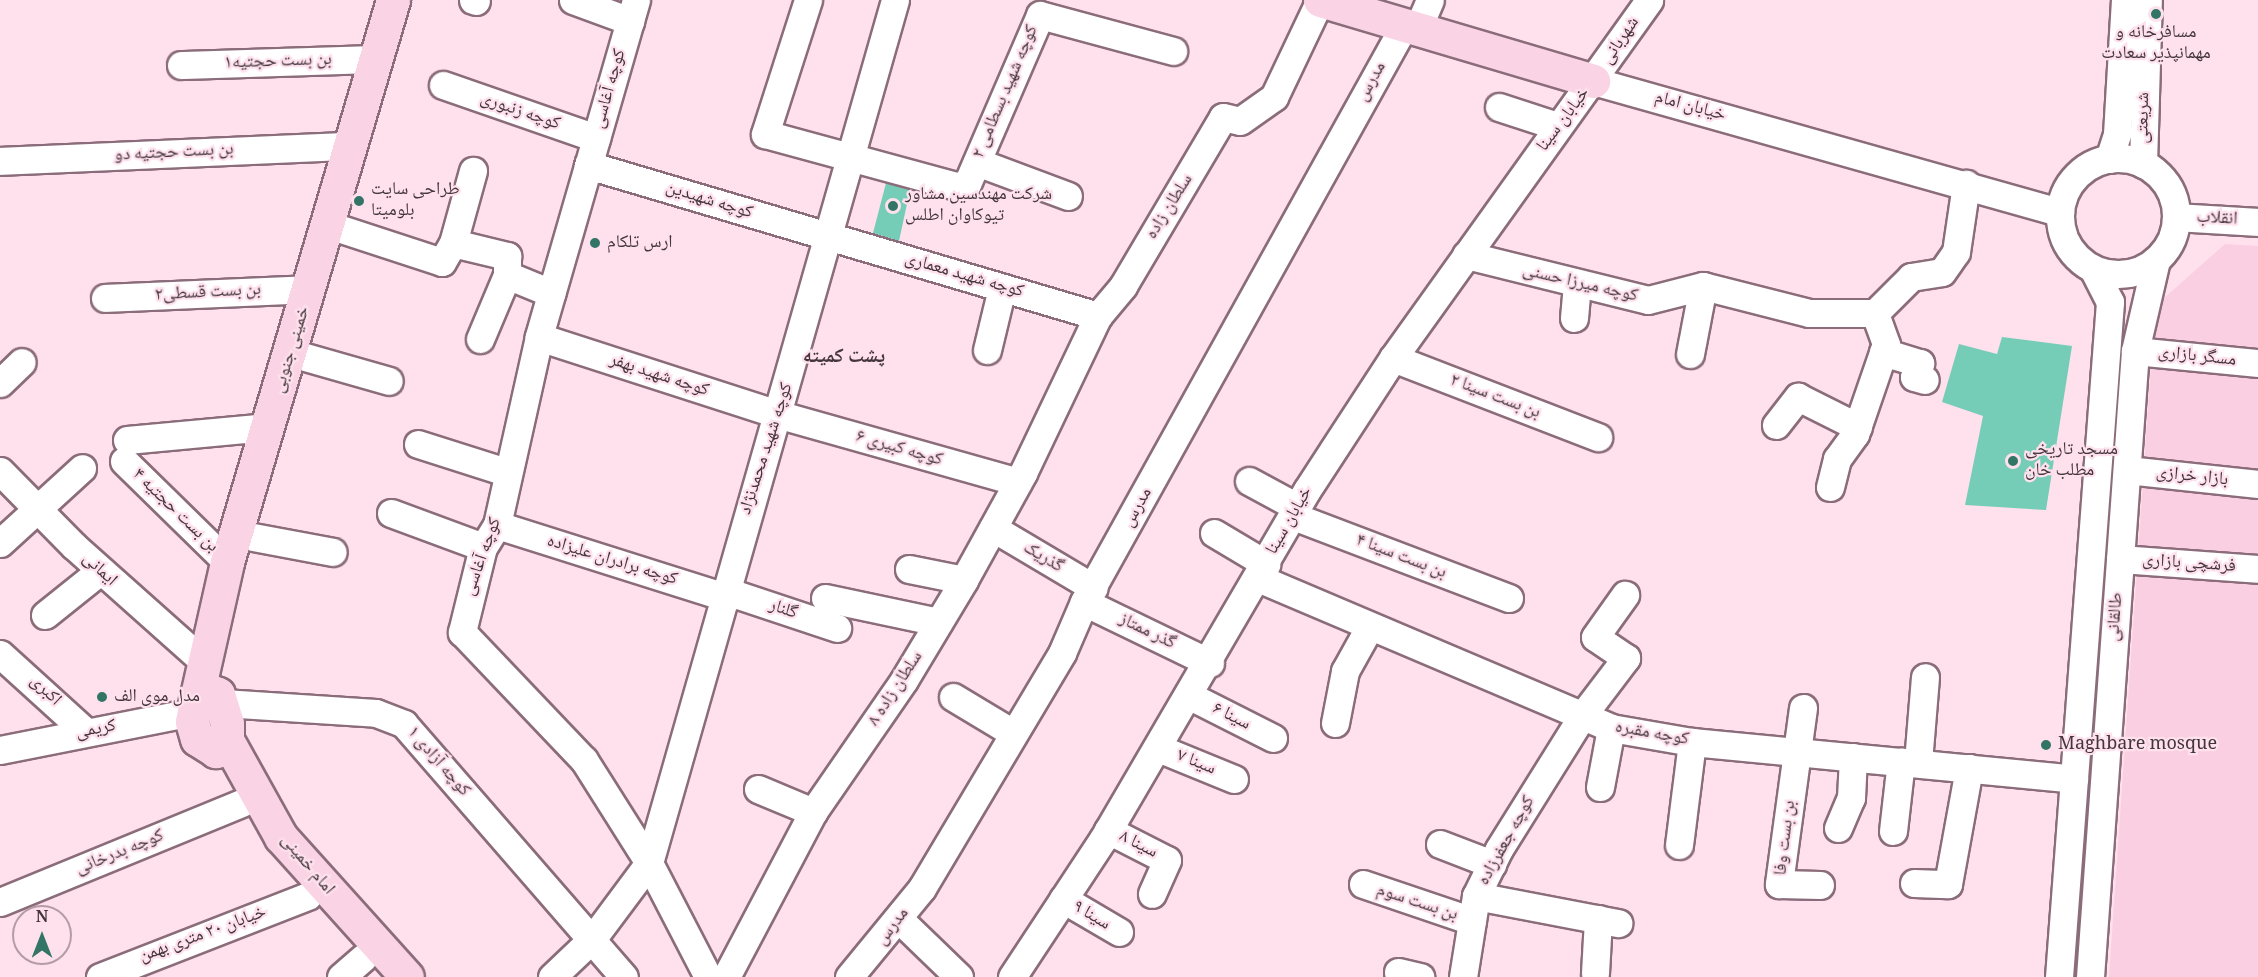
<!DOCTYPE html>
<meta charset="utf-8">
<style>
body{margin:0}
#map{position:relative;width:2258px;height:977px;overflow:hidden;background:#fee1ed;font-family:Georgia,"Noto Naskh Arabic",serif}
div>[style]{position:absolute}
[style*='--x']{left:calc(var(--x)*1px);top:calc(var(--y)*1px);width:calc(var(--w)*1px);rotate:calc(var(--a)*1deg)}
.built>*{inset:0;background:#fbcfe2}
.building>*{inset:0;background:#75cdb7}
.roads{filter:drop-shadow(2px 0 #8b6c7a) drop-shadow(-2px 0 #8b6c7a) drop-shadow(0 2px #8b6c7a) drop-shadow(0 -2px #8b6c7a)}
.minor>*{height:27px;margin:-13.5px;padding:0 13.5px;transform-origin:13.5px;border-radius:13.5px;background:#fff}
.minor>.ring{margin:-13.5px;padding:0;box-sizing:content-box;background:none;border:27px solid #fff;border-radius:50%}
.major>*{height:33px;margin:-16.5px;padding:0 16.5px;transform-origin:16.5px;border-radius:16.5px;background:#fad4e5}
.dots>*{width:16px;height:16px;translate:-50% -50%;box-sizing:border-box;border:3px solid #fee1ed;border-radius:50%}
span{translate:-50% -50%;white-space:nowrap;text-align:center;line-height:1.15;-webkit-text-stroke:4.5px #fee1ed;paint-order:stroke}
.poi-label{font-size:18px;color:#43353b}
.left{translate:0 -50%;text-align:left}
.street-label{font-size:18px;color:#43353b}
.neighbourhood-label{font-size:20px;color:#43353b;font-weight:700}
.north{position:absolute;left:12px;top:905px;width:60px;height:60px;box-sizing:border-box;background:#fee1ed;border:2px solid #b39ca6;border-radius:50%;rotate:0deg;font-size:16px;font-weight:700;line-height:24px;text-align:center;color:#43353b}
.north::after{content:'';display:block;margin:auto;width:21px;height:27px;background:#327465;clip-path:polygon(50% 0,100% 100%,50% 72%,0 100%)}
</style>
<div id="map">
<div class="built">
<div style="clip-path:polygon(2225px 244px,2258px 246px,2258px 977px,2109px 977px,2155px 306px)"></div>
</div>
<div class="building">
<div style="clip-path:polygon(886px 183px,910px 190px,899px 241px,873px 233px)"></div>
<div style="clip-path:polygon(2002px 337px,2072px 346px,2046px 510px,1965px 505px,1983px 416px,1942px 402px,1959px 344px,1997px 354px)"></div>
</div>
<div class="roads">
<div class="minor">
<div style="--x:473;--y:0;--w:3;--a:18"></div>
<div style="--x:573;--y:0;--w:61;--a:20.2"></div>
<div style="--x:636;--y:0;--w:351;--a:106.1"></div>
<div style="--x:539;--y:337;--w:193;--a:102.6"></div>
<div style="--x:497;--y:525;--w:26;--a:122"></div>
<div style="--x:483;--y:547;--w:88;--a:103.9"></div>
<div style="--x:462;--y:632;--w:177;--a:46.4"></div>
<div style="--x:584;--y:760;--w:122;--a:57.7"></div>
<div style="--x:649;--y:863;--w:128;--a:62.6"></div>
<div style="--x:808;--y:0;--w:141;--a:107.8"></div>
<div style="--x:765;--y:134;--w:199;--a:15.2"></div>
<div style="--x:957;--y:186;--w:10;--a:-11"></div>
<div style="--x:967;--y:184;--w:184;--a:-66.6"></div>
<div style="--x:1040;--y:15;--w:138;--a:15.1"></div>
<div style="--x:1418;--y:28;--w:30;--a:-67"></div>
<div style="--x:181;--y:65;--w:195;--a:-1.8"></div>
<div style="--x:1593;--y:81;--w:485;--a:15.7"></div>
<div style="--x:443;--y:85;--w:162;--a:19.1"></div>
<div style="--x:1499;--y:107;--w:61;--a:18.1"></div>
<div class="ring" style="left:2060px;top:158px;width:89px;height:89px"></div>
<div style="--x:2109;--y:159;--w:26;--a:-72"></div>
<div style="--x:2117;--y:134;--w:134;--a:-86.6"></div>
<div style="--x:0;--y:161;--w:348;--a:-2.5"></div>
<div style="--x:977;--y:162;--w:97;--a:20.5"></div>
<div style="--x:2143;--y:164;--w:164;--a:-88.3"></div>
<div style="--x:588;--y:165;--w:532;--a:16.49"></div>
<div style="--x:2176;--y:217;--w:82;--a:3.5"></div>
<div style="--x:344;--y:230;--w:103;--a:18.1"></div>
<div style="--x:442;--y:262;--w:22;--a:-60"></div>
<div style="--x:453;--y:243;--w:56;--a:13.5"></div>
<div style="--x:507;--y:256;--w:19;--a:90"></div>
<div style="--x:507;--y:275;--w:48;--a:22.2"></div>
<div style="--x:453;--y:243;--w:75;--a:-74.5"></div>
<div style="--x:1466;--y:255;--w:187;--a:13.9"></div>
<div style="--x:1648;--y:300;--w:57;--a:-14.3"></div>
<div style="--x:1703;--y:286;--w:109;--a:14.3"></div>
<div style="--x:1809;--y:313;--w:66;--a:0"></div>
<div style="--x:1875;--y:313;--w:51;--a:-45"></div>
<div style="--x:1911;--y:277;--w:31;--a:-9"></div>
<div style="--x:1942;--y:272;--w:24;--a:-55"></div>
<div style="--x:1956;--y:252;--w:69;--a:-81.6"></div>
<div style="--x:105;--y:298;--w:205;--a:-2.5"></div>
<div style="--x:1574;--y:318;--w:32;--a:-85"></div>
<div style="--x:539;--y:337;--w:253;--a:17.9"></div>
<div style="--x:780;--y:415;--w:247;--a:15.7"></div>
<div style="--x:480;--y:339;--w:69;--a:-67.1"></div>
<div style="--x:987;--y:350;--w:64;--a:-76.4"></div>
<div style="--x:2135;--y:351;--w:124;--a:5.6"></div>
<div style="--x:1883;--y:352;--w:39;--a:17"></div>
<div style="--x:1920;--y:363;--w:15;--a:113"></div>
<div style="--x:1914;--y:377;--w:11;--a:15"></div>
<div style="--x:1690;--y:354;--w:69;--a:-79.2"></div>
<div style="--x:305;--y:357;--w:87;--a:15.9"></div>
<div style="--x:1393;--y:358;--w:220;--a:21.1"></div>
<div style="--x:0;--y:383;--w:30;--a:-44"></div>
<div style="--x:1776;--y:425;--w:36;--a:-52"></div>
<div style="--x:1798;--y:397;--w:67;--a:26.6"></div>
<div style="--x:127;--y:440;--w:142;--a:-5.3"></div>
<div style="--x:418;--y:444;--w:92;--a:17.7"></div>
<div style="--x:124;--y:461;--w:144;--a:44.4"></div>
<div style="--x:2127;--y:470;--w:132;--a:6.1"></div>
<div style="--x:0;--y:471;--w:105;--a:45.4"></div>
<div style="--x:74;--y:546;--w:174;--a:41.7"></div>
<div style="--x:1249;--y:481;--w:55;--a:28.4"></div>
<div style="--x:1830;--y:487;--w:29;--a:-76"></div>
<div style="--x:1837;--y:459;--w:31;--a:-54"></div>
<div style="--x:1855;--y:434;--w:95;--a:-71"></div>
<div style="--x:1886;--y:344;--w:33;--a:-110"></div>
<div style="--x:391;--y:513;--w:98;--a:20.3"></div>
<div style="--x:1293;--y:516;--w:231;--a:20.8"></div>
<div style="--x:497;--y:525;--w:242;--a:17.5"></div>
<div style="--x:993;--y:528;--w:117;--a:30.7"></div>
<div style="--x:1214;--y:533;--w:61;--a:30.8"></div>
<div style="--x:253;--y:537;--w:81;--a:10.6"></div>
<div style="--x:0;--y:543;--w:111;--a:-42.4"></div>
<div style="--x:2120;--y:559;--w:138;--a:4.1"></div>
<div style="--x:909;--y:569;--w:56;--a:11.3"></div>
<div style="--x:1258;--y:578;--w:384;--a:23"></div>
<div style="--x:1611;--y:728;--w:82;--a:9.8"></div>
<div style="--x:1692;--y:742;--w:384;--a:5.5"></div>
<div style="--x:729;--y:592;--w:114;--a:18.4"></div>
<div style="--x:825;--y:598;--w:116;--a:11.9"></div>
<div style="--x:1084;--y:602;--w:140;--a:25.8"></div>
<div style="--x:45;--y:615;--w:70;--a:-38.7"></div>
<div style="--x:0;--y:654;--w:116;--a:42.2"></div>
<div style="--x:1190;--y:696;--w:93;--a:26.8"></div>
<div style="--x:953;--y:697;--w:70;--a:31"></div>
<div style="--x:223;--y:703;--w:153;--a:3.7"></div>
<div style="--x:376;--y:713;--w:30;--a:21"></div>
<div style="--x:404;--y:724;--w:335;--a:49"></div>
<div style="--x:1803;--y:708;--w:178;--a:97.8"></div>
<div style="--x:1779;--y:884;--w:41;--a:1.4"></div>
<div style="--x:1335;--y:723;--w:53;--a:-79.1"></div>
<div style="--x:1345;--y:671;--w:51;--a:-60.9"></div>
<div style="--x:1158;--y:748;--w:82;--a:22.2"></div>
<div style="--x:0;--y:750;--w:196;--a:-11.2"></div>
<div style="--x:1918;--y:762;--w:85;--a:-85.3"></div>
<div style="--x:1600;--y:787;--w:60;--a:-79.4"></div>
<div style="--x:758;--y:789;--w:60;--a:22.7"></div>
<div style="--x:1838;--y:828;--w:33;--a:-67"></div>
<div style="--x:1851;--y:798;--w:41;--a:-87.2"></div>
<div style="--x:1108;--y:830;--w:66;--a:27"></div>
<div style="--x:1167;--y:860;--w:37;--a:114"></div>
<div style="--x:1893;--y:831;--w:70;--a:-83.5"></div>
<div style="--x:1440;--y:844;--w:56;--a:21"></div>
<div style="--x:1679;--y:845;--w:104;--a:-82.8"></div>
<div style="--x:1914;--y:883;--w:34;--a:2"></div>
<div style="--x:1948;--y:884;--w:118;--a:-79.7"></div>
<div style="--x:1363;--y:884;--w:115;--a:18.7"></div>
<div style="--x:1476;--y:896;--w:145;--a:10.8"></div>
<div style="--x:1063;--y:899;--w:65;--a:30.5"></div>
<div style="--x:0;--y:902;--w:261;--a:-22.3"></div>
<div style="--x:900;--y:920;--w:82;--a:44"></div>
<div style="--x:1398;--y:972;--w:23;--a:13"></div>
<div style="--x:1595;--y:973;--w:54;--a:-86.8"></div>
<div style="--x:100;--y:977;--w:223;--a:-21.3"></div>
<div style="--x:341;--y:977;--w:29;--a:-41"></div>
<div style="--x:552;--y:977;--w:57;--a:-43.6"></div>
<div style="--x:593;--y:938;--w:94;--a:-53.3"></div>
<div style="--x:649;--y:863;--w:897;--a:-74.09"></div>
<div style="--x:726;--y:977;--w:187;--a:-62.2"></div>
<div style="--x:813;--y:812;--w:160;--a:-55.4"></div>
<div style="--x:904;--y:680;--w:117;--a:-59"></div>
<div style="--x:964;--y:580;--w:122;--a:-61.1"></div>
<div style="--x:1023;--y:473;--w:174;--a:-64.5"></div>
<div style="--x:1098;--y:316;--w:39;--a:-50"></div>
<div style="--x:1123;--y:286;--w:196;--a:-59.4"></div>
<div style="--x:1223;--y:117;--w:17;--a:13"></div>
<div style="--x:1240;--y:121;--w:42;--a:-35.2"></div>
<div style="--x:1274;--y:97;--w:107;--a:-64.6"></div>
<div style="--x:849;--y:977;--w:115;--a:-50.6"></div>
<div style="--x:922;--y:888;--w:274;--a:-59.2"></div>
<div style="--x:1062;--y:653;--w:56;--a:-66.7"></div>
<div style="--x:1084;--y:602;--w:661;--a:-60.95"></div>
<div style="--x:1012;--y:977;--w:165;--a:-56.6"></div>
<div style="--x:1103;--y:839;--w:404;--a:-59.7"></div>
<div style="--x:1307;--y:490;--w:158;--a:-56.9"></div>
<div style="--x:1393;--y:358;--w:440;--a:-54.4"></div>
<div style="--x:1463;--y:977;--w:82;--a:-80.9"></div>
<div style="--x:1476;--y:896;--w:52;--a:-63.9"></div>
<div style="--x:1499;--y:849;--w:157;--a:-58"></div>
<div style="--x:1582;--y:716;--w:73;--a:-52.8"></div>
<div style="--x:1626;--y:658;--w:37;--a:-146"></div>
<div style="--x:1595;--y:637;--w:52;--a:-54.5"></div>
<div style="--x:2059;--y:977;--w:677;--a:-85.68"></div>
<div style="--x:2110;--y:302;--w:37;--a:-117"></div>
<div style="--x:2090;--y:977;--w:628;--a:-85.89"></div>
<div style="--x:2135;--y:351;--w:93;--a:-77"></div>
</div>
<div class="major">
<div style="--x:1320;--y:0;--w:285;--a:16.5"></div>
<div style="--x:206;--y:689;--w:13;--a:23"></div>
<div style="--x:218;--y:694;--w:30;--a:73"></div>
<div style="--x:227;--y:723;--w:17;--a:90"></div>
<div style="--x:227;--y:740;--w:16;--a:135"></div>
<div style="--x:216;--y:751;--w:22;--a:-148"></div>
<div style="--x:197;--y:739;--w:18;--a:-106"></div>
<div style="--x:192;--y:722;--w:22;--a:-80"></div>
<div style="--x:196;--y:700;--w:15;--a:-48"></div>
<div style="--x:196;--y:700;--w:141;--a:-77.3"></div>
<div style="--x:227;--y:562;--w:586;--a:-73.54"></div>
<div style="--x:227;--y:740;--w:111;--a:60.9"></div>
<div style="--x:281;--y:837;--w:188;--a:48"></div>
</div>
</div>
<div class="dots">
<div style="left:2156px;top:14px;background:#327465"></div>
<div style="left:359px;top:201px;background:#327465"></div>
<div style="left:893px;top:206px;background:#327465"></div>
<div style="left:595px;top:243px;background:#327465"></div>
<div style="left:2013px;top:461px;background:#327465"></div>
<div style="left:102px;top:697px;background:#327465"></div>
<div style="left:2046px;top:745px;background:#327465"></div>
</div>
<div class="poi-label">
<span style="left:2156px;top:44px">مسافرخانه و<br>مهمانپذیر سعادت</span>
<span class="left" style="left:371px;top:201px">طراحی سایت<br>بلومیتا</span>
<span class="left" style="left:905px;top:206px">شرکت مهندسین مشاور<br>تیوکاوان اطلس</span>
<span class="left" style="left:607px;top:243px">ارس تلکام</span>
<span class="left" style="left:2025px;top:461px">مسجد تاریخی<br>مطلب خان</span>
<span class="left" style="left:114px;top:697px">مدل موی الف</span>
<span class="left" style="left:2058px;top:745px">Maghbare mosque</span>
</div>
<div class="street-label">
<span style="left:1621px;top:41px;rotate:-56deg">شهربانی</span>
<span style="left:278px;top:62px;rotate:-2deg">بن بست حجتیه۱</span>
<span style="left:1372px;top:82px;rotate:-61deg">مدرس</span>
<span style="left:610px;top:89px;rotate:-74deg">کوچه آغاسی</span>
<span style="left:1006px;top:92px;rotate:-67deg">کوچه شهید بسطامی ۲</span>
<span style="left:1690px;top:107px;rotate:15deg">خیابان امام</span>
<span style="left:520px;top:112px;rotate:19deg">کوچه زنبوری</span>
<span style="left:2144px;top:118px;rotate:-89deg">شریعتی</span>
<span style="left:1564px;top:120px;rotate:-53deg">خیابان سینا</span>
<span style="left:174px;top:153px;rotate:-3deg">بن بست حجتیه دو</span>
<span style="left:709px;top:201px;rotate:17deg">کوچه شهیدین</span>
<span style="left:1170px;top:207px;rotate:-58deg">سلطان زاده</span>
<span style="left:2217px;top:219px;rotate:3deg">انقلاب</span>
<span style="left:964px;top:276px;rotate:16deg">کوچه شهید معماری</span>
<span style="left:1580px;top:284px;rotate:13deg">کوچه میرزا حسنی</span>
<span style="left:208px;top:293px;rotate:-3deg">بن بست قسطی۲</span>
<span style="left:292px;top:350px;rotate:-73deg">خمینی جنوبی</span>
<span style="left:2197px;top:357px;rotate:6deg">مسگر بازاری</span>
<span style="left:659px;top:376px;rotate:18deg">کوچه شهید بهفر</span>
<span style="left:1495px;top:397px;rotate:21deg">بن بست سینا ۲</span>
<span style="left:767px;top:449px;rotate:-72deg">کوچه شهید محمدنژاد</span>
<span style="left:899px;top:449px;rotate:16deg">کوچه کبیری ۶</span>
<span style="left:2192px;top:477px;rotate:6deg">بازار خرازی</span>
<span style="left:1138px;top:508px;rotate:-61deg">مدرس</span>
<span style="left:175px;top:511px;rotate:44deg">بن بست حجتیه ۴</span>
<span style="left:1290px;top:521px;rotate:-60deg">خیابان سینا</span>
<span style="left:483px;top:557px;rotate:-70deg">کوچه آغاسی</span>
<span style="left:1401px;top:557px;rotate:21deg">بن بست سینا ۴</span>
<span style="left:1043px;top:558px;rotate:31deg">گذریک</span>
<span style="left:612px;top:561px;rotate:17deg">کوچه برادران علیزاده</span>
<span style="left:2189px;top:564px;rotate:4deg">فرشچی بازاری</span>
<span style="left:99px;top:570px;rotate:43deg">ایمانی</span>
<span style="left:783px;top:610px;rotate:19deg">گلنار</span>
<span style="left:2116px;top:617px;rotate:-86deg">طالقانی</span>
<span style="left:1147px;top:632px;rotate:26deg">گذر ممتاز</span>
<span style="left:896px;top:689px;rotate:-57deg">سلطان زاده ۸</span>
<span style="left:45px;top:691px;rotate:44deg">اکبری</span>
<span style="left:1231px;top:717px;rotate:27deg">سینا ۶</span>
<span style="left:96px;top:730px;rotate:-11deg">کریمی</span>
<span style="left:1652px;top:734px;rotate:10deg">کوچه مقبره</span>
<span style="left:438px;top:762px;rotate:49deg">کوچه آزادی ۱</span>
<span style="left:1196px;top:763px;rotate:22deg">سینا ۷</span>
<span style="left:1786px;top:838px;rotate:-83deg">بن بست وفا</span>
<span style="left:1507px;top:841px;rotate:-61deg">کوچه جعفرزاده</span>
<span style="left:1138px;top:845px;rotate:27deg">سینا ۸</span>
<span style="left:120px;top:853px;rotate:-22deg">کوچه بدرخانی</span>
<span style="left:307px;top:865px;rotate:50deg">امام خمینی</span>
<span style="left:1417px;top:903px;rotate:18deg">بن بست سوم</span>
<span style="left:1091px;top:916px;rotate:31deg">سینا ۹</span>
<span style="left:893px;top:927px;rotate:-53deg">مدرس</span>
<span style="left:203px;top:935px;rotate:-20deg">خیابان ۲۰ متری بهمن</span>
</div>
<div class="neighbourhood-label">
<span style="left:844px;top:358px">پشت کمیته</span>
</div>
<div class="north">N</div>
</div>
